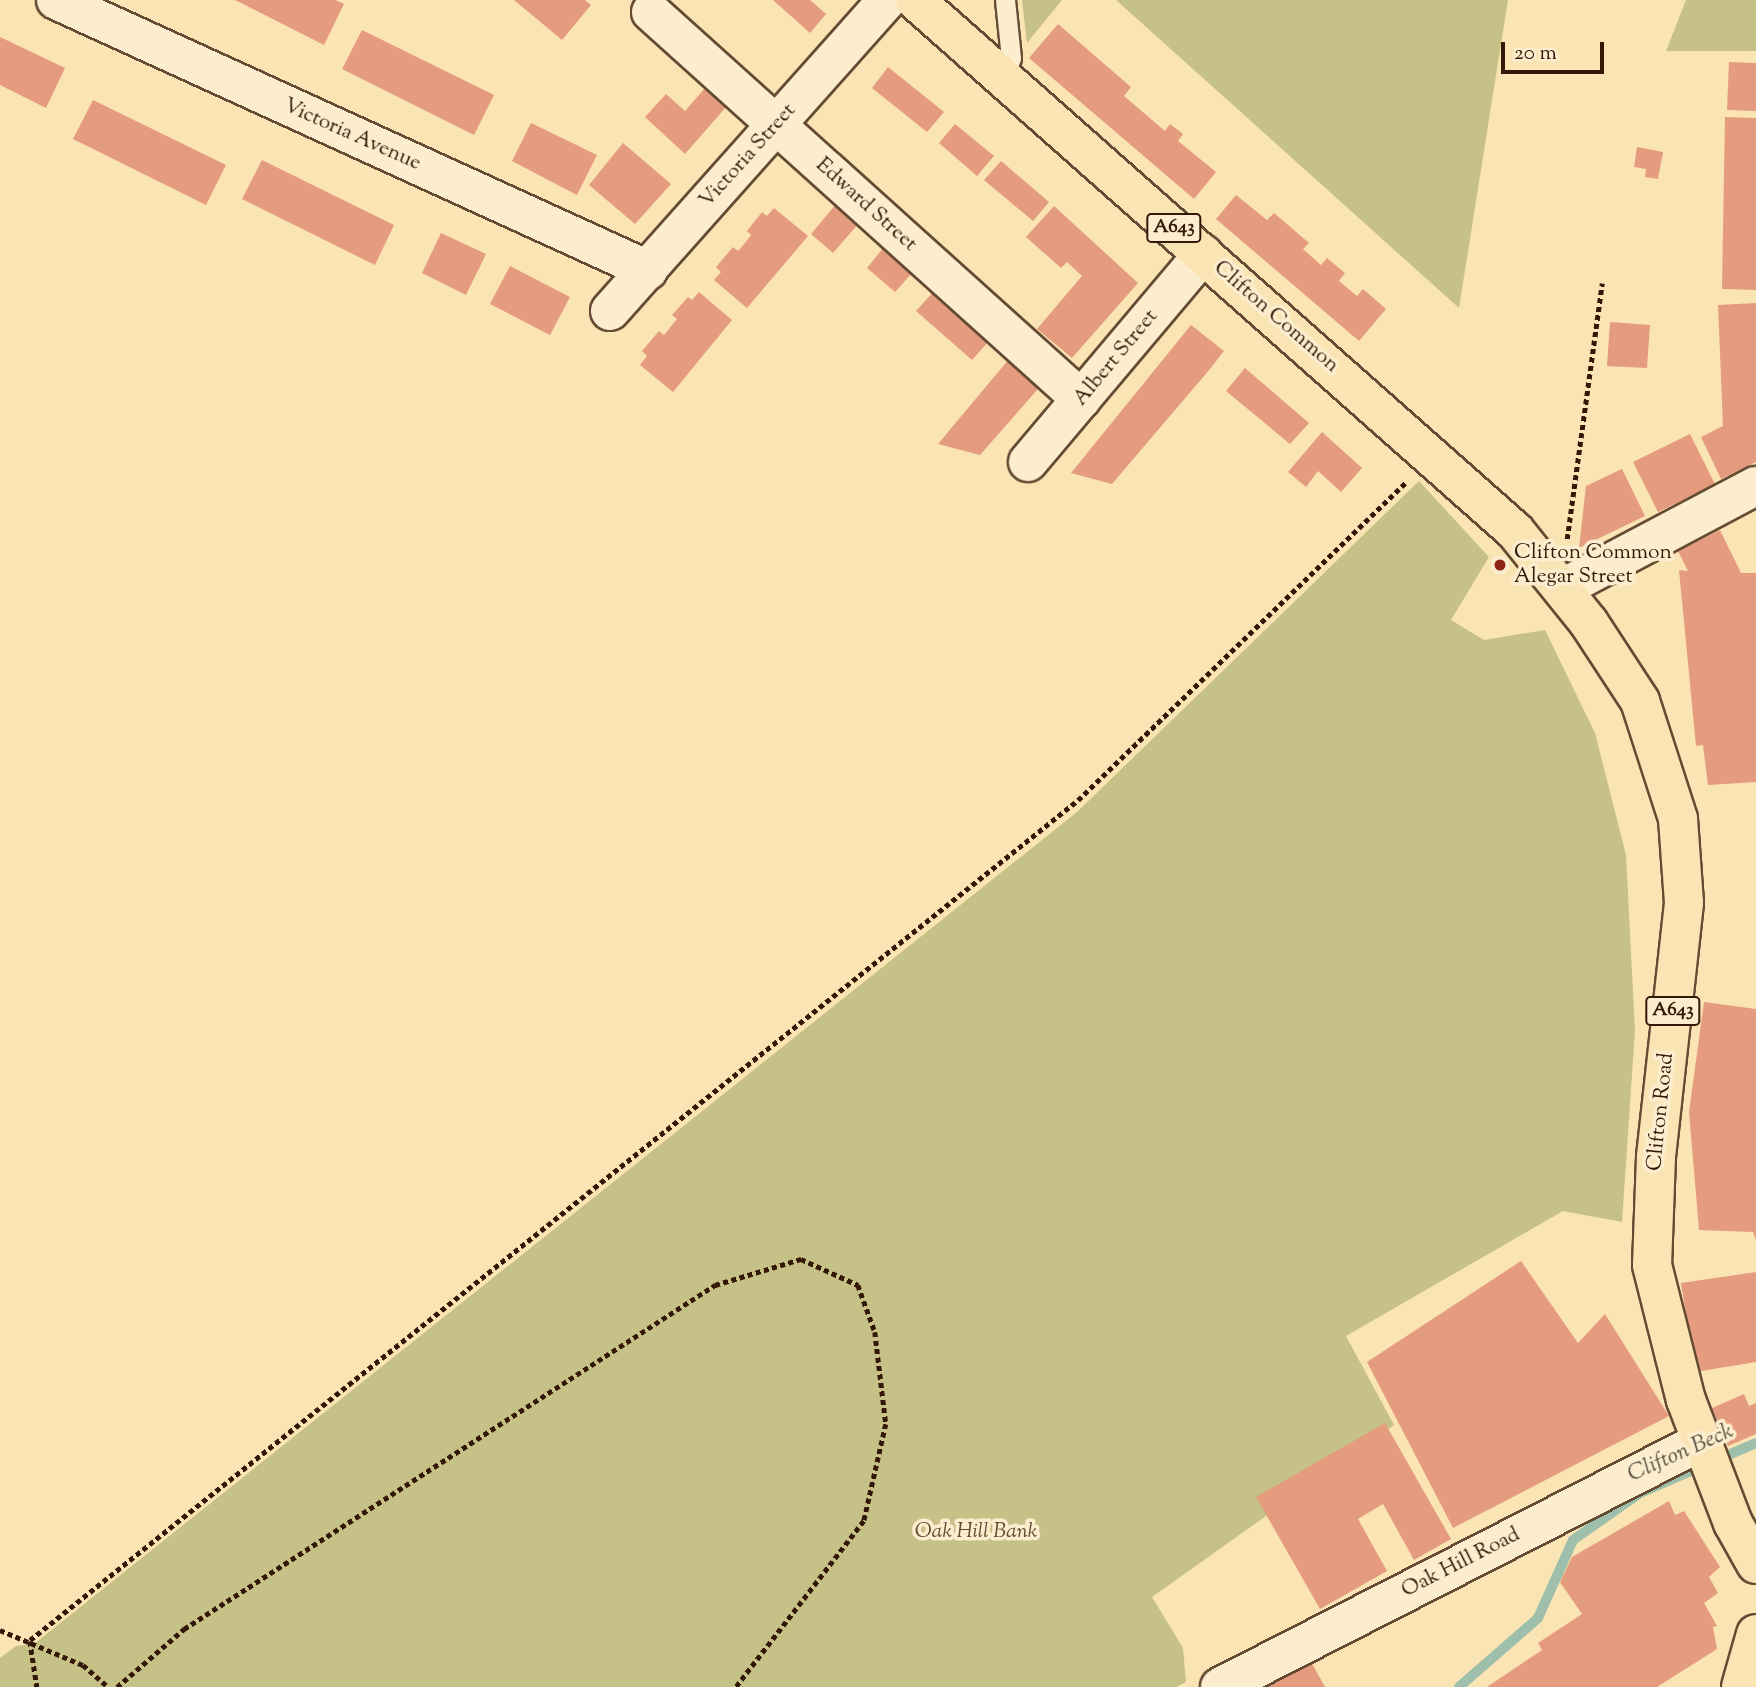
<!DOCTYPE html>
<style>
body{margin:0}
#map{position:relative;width:1756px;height:1687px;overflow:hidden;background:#fae4b3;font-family:"Sorts Mill Goudy",serif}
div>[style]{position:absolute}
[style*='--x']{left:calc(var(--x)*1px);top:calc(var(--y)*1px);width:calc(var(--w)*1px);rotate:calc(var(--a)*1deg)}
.green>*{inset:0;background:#c6c187}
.stream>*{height:10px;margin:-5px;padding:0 5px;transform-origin:5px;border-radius:5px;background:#9ebfac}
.building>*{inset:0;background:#e49b7e}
.path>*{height:4.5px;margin-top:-2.25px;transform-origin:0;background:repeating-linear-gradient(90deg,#331808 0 5px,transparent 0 8.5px)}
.roads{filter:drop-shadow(2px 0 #654b33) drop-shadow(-2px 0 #654b33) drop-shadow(0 2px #654b33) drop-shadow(0 -2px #654b33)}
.service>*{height:19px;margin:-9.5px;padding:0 9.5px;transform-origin:9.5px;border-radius:9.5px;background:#fcedce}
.minor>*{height:38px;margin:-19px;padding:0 19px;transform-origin:19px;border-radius:19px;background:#fcedce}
.primary>*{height:38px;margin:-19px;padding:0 19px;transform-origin:19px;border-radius:19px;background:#fae4b3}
.dots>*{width:19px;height:19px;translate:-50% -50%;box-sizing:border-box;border:4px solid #fcedce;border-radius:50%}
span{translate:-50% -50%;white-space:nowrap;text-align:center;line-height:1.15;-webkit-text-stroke:7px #fcedce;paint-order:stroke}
.shield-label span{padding:2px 5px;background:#fcedce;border:2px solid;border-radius:5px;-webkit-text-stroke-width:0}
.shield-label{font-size:19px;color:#331808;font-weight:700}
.street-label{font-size:21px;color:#331808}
.poi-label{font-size:21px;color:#331808}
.left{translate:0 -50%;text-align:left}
.park-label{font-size:21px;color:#5f4b2e;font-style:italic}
.water-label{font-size:23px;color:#585241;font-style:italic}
.scale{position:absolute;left:1501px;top:42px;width:103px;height:32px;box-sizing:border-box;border:4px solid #331808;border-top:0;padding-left:9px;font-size:21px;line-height:24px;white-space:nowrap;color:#331808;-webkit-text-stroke:5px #fcedce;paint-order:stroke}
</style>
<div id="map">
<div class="green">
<div style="clip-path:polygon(1022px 0,1062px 0,1027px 43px)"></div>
<div style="clip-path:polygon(1116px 0,1508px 0,1459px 308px)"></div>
<div style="clip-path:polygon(1686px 0,1756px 0,1756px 51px,1666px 51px)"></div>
<div style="clip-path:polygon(1419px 481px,1489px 557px,1451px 620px,1484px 640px,1545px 630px,1595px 733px,1626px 855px,1635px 1031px,1622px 1222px,1563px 1211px,1346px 1336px,1394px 1425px,1152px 1597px,1183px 1648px,1186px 1682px,1176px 1687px,0 1687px,0 1658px,16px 1646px,34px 1644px,1077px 812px)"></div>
</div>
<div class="stream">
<div style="--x:1459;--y:1687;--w:105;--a:-41.1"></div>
<div style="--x:1538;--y:1618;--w:85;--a:-65.8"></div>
<div style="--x:1573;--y:1540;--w:82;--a:-35"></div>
<div style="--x:1640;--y:1493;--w:126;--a:-23.3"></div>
</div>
<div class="building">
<div style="clip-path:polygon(235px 0,335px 0,344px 4px,324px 45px)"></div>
<div style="clip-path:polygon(514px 0,585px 0,591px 5px,562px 40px)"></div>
<div style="clip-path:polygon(773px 0,810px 0,826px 14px,810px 33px)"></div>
<div style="clip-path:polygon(1058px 24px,1131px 87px,1124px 96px,1165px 131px,1170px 124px,1183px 134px,1178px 141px,1216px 172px,1194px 199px,1029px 58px)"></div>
<div style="clip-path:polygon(362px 30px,494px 95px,474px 135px,342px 69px)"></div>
<div style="clip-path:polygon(0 37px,65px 68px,46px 108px,0 85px)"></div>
<div style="clip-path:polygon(1729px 62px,1756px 63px,1756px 111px,1727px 110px)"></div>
<div style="clip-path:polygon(888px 67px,944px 112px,927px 132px,872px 88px)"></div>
<div style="clip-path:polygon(705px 88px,726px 107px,685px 154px,645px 117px,666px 94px,685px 111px)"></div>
<div style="clip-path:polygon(93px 100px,226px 165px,206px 205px,73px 139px)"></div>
<div style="clip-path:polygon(1725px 117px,1756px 118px,1756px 290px,1722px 289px)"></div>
<div style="clip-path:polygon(531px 123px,597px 155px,577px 195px,512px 161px)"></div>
<div style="clip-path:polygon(955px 124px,994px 156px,977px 176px,939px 143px)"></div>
<div style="clip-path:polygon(623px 143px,671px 184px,635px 224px,589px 185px)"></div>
<div style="clip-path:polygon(1637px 147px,1663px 152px,1658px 179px,1645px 177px,1646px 169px,1634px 167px)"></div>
<div style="clip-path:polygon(262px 160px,394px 225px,375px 265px,242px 199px)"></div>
<div style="clip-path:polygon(1001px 161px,1049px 202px,1033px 221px,984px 180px)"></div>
<div style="clip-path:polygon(1236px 195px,1267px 220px,1274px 213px,1309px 243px,1303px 249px,1321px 265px,1327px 258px,1345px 273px,1339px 281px,1357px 296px,1363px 289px,1386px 309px,1359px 341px,1216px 219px)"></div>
<div style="clip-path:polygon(837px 203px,859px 223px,833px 253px,811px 234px)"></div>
<div style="clip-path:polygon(1054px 206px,1138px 283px,1072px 358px,1037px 329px,1082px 276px,1067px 262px,1061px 268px,1026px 237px)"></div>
<div style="clip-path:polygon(774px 208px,808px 236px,747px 308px,714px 280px,721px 272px,716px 267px,733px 247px,738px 251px,745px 243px,751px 235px,747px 231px,762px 212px,767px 216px)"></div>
<div style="clip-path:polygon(441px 233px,486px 254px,466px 295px,422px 273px)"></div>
<div style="clip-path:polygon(884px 247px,913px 272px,895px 292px,867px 268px)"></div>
<div style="clip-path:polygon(510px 266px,570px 297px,550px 335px,490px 304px)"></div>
<div style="clip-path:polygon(934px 291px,990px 340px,972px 360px,916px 311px)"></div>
<div style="clip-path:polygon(699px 292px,732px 320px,673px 392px,640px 365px,647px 356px,642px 351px,659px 331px,664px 335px,677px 319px,672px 315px,688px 297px,692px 300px)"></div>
<div style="clip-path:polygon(1756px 303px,1756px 462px,1721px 479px,1701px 437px,1723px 426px,1718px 305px)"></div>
<div style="clip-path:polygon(1610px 322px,1650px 325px,1647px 368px,1607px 366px)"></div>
<div style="clip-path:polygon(1191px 325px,1224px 351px,1210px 369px,1112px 484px,1071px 473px)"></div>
<div style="clip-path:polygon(1014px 353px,1045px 381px,980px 455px,938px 444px)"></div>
<div style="clip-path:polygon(1245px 368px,1309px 423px,1290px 444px,1226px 391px)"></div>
<div style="clip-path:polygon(1322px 432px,1362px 468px,1341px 492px,1318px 471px,1306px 487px,1288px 472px)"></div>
<div style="clip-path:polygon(1690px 434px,1715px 484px,1658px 512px,1633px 462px)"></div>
<div style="clip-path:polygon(1622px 469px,1645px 516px,1579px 548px,1586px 486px)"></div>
<div style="clip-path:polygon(1720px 530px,1741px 573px,1756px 573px,1756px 782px,1708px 785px,1703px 745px,1696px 746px,1679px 570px,1688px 571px,1678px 551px)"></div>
<div style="clip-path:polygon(1704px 1002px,1756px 1009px,1756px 1240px,1753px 1232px,1699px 1230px,1689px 1112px)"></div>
<div style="clip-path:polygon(1521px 1261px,1578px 1343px,1605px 1314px,1669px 1416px,1453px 1528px,1367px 1362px)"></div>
<div style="clip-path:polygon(1756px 1272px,1756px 1362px,1695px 1372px,1681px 1283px)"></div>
<div style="clip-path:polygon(1744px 1394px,1749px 1406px,1756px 1403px,1756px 1434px,1728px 1446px,1712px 1408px)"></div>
<div style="clip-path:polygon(1385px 1423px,1451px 1539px,1414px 1560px,1383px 1504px,1358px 1519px,1387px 1571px,1320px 1609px,1256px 1497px)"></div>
<div style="clip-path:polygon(1669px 1501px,1675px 1515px,1684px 1511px,1720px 1567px,1709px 1577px,1718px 1593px,1704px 1603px,1717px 1626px,1713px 1627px,1717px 1649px,1657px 1687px,1487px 1687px,1542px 1650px,1538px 1643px,1582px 1614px,1560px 1582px,1572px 1557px)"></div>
<div style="clip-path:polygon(1310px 1660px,1325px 1687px,1262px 1687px)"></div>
</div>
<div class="path">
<div style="--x:1567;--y:539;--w:258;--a:-82.2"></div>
<div style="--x:0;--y:1630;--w:90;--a:22.9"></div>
<div style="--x:83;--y:1665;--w:33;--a:41"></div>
<div style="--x:30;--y:1640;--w:1343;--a:-38.71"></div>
<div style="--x:1078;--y:800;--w:458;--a:-44.1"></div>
<div style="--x:30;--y:1641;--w:47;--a:81.3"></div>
<div style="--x:117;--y:1687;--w:89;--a:-40.9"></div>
<div style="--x:184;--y:1629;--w:633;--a:-32.94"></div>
<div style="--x:715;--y:1285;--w:90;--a:-16.8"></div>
<div style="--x:801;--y:1259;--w:63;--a:24.5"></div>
<div style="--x:858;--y:1285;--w:50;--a:70.1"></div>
<div style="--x:875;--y:1332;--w:93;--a:83.2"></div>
<div style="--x:886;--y:1424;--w:99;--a:102.8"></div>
<div style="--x:864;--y:1521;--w:210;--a:127.6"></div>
</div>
<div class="roads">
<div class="service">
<div style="--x:1004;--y:78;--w:21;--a:-71"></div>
<div style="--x:1011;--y:58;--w:58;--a:-95.9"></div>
</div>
<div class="minor">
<div style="--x:56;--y:0;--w:651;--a:24.52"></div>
<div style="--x:651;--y:12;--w:579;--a:41.99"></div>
<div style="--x:610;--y:311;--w:416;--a:-48.3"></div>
<div style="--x:1028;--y:462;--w:272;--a:-49.9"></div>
<div style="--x:1563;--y:588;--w:218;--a:-27.9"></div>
<div style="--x:1220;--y:1687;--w:541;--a:-27.04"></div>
</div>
<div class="primary">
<div style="--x:915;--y:0;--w:801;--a:41.51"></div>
<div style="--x:1515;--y:531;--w:118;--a:51.2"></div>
<div style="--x:1589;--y:623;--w:93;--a:56.8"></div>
<div style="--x:1640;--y:701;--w:124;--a:72.1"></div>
<div style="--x:1678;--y:819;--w:84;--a:85.9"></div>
<div style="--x:1684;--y:903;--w:256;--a:96.3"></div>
<div style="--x:1656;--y:1157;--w:108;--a:92.1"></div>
<div style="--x:1652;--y:1265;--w:139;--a:75.9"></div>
<div style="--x:1686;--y:1400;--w:132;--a:69.1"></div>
<div style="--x:1733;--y:1523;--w:47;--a:60.7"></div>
<div style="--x:1741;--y:1687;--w:55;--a:-74.2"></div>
</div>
</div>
<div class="dots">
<div style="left:1500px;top:565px;background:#8f2418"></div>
</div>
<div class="shield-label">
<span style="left:1174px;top:228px">A643</span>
<span style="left:1673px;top:1011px">A643</span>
</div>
<div class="street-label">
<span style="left:352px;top:135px;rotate:24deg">Victoria Avenue</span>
<span style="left:748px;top:156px;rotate:-48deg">Victoria Street</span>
<span style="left:866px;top:205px;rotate:42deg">Edward Street</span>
<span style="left:1276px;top:317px;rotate:41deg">Clifton Common</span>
<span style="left:1116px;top:358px;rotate:-50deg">Albert Street</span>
<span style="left:1661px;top:1112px;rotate:-84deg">Clifton Road</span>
<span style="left:1461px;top:1563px;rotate:-27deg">Oak Hill Road</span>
</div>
<div class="poi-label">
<span class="left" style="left:1514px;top:565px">Clifton Common<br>Alegar Street</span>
</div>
<div class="park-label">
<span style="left:976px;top:1532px">Oak Hill Bank</span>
</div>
<div class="water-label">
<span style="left:1681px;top:1454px;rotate:-24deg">Clifton Beck</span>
</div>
<div class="scale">20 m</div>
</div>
